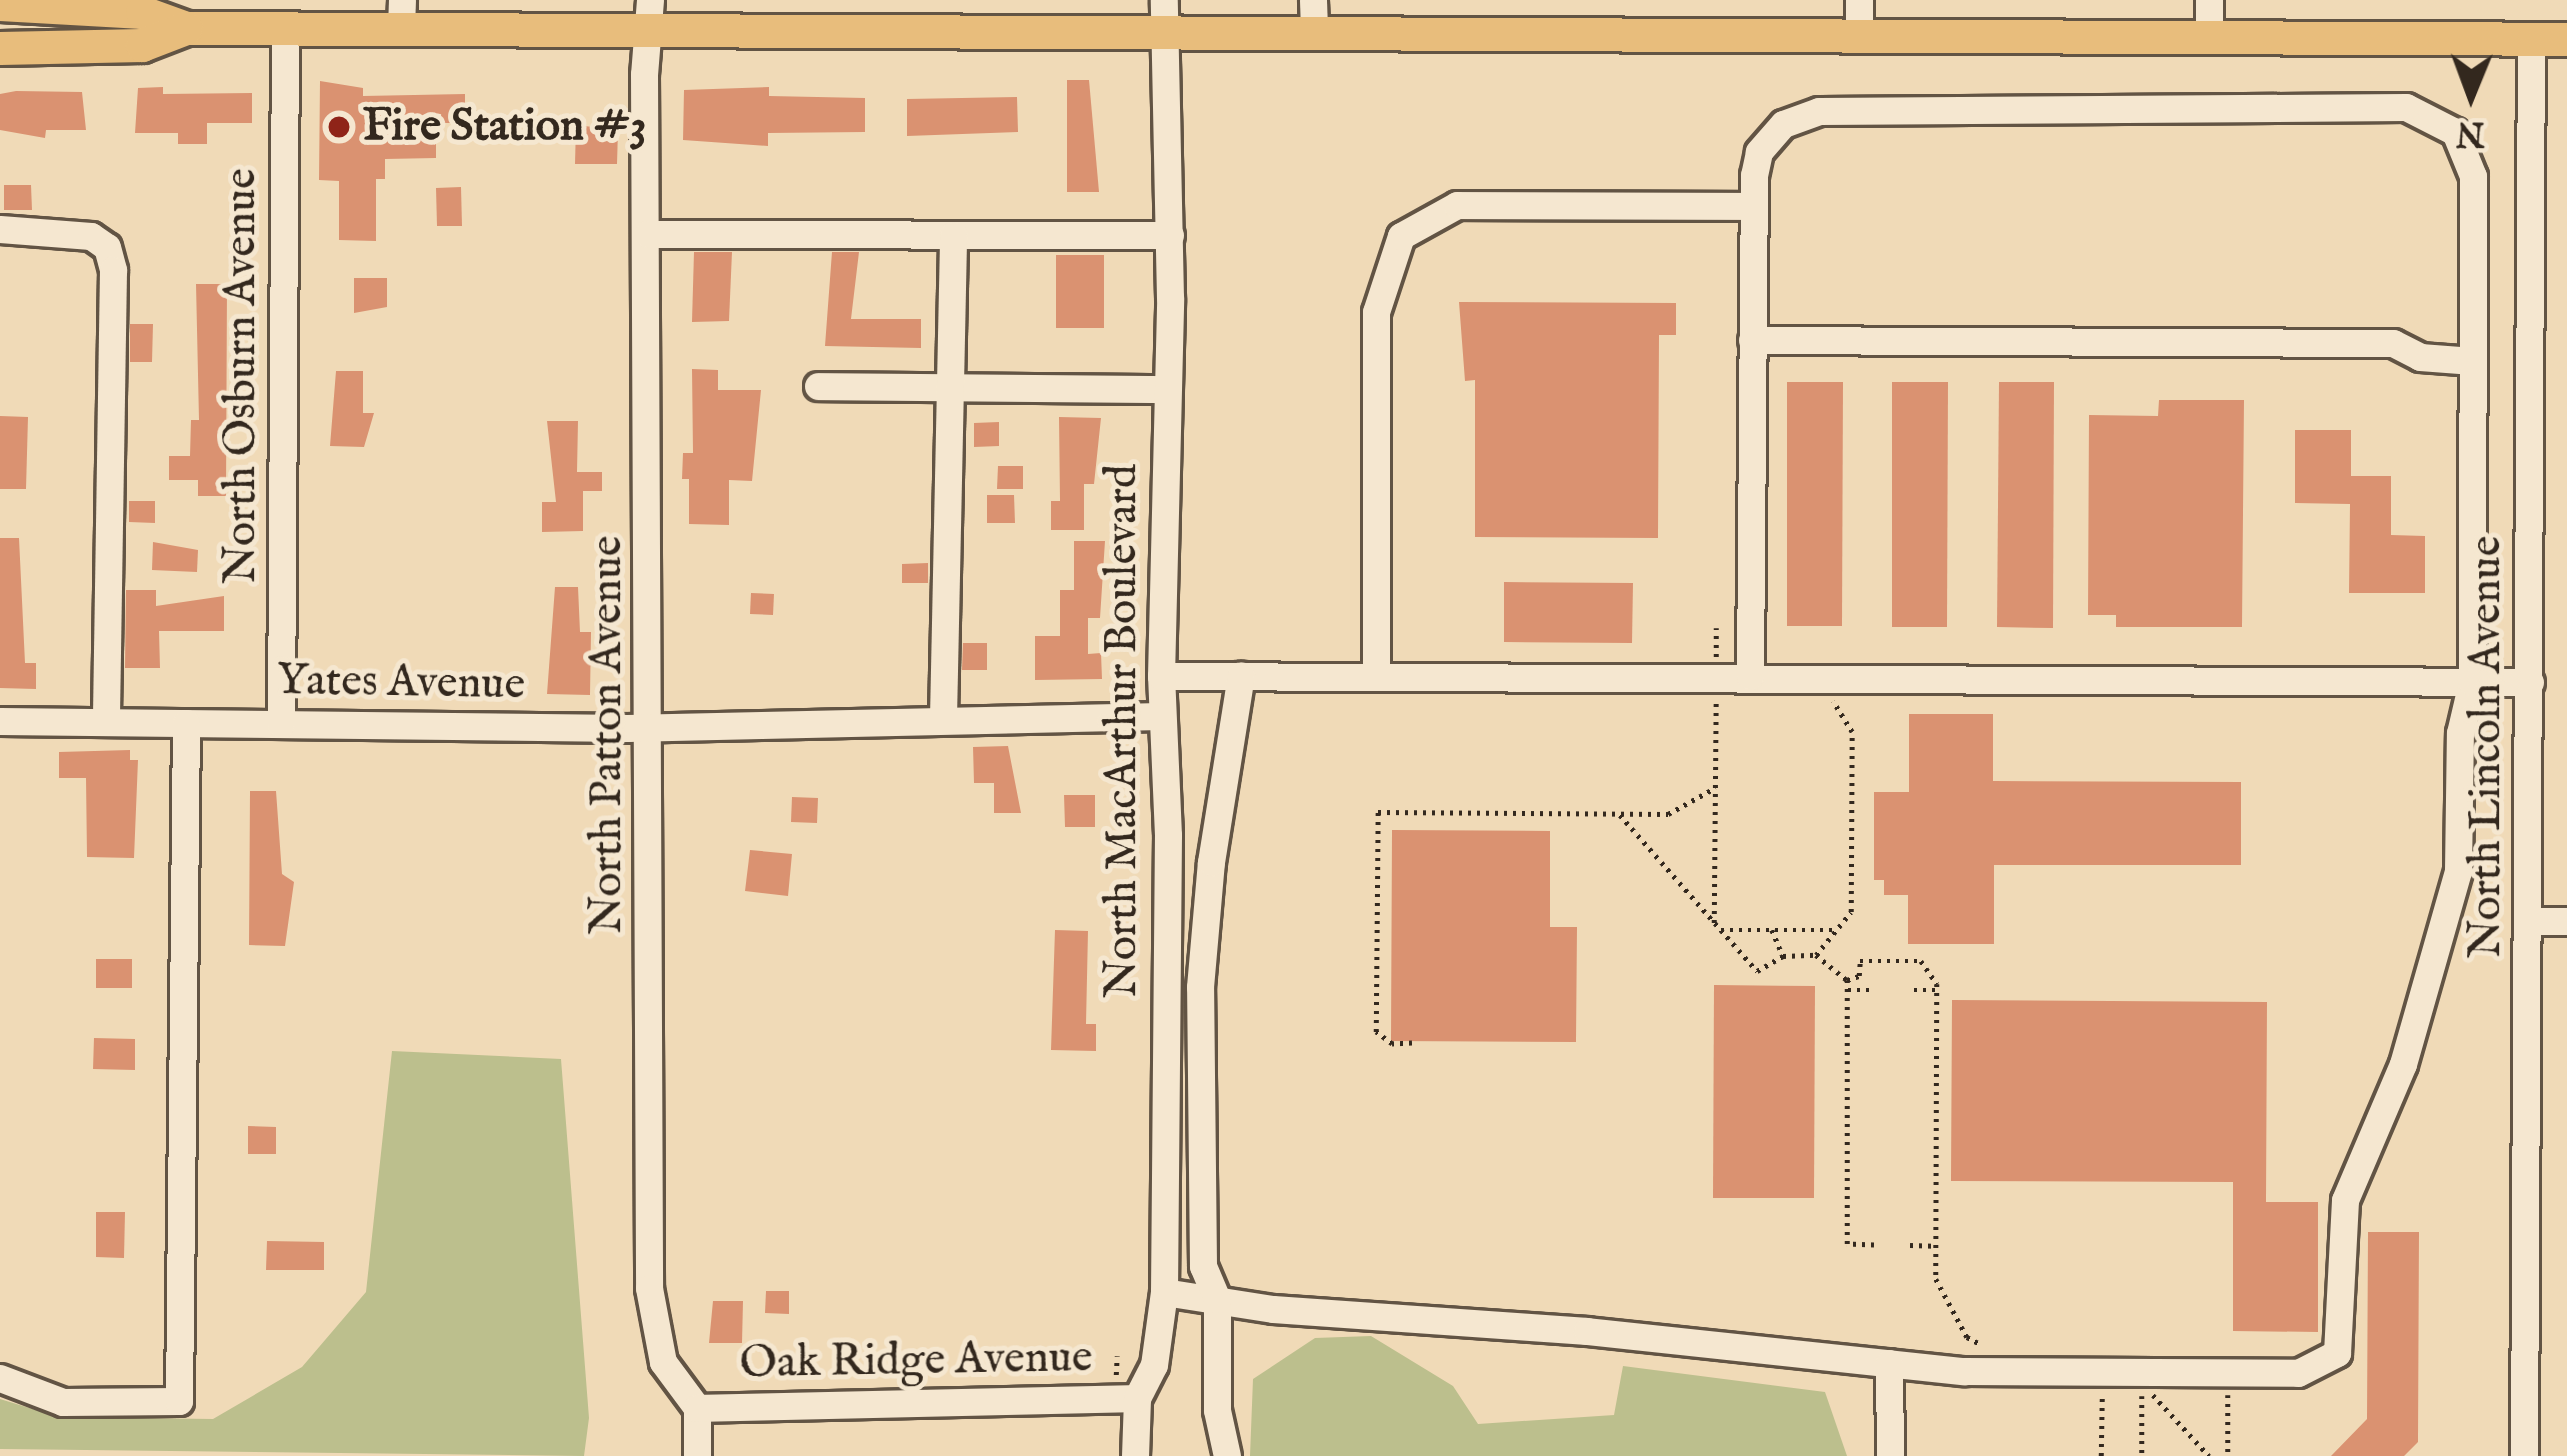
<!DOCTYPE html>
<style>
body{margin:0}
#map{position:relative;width:2567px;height:1456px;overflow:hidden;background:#f0dab7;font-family:"IM FELL English",serif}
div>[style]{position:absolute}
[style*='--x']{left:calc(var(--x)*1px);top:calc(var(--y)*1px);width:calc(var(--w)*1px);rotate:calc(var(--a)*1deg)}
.green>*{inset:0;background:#bcbf8d}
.building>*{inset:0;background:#da9271}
.path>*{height:4.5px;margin-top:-2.25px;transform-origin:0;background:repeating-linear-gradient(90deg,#33281e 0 3px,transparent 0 9px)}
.roads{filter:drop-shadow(3px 0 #625444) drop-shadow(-3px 0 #625444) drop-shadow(0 3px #625444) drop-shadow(0 -3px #625444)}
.minor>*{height:27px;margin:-13.5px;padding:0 13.5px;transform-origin:13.5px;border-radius:13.5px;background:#f5e7d0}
.major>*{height:33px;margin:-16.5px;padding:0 16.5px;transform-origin:16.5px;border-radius:16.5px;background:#e8bd7c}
.dots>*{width:33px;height:33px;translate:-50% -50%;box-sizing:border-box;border:6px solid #f5e7d0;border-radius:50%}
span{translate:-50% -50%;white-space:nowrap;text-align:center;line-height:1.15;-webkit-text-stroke:10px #f5e7d0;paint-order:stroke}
.poi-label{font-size:45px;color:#33281e;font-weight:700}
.left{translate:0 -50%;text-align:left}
.street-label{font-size:45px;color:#33281e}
.north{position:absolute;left:2411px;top:36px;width:120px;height:120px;-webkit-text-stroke:9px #f5e7d0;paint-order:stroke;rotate:181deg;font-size:33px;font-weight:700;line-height:48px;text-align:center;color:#33281e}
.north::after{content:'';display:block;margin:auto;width:42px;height:54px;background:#33281e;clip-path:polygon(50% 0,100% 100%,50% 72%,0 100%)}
</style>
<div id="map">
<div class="green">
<div style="clip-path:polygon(392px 1051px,561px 1059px,589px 1418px,584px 1456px,0 1449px,0 1399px,59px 1417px,213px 1419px,302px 1367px,366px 1292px)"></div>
<div style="clip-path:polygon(1371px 1336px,1453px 1386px,1478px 1424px,1614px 1415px,1623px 1366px,1825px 1392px,1847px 1456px,1250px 1456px,1253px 1379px,1315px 1338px)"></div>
</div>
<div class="building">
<div style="clip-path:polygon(1067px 80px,1089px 80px,1099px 192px,1067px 192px)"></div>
<div style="clip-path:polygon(320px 81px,363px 88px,363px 96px,465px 94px,465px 123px,436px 123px,436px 158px,385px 159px,385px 179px,376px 179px,376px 241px,339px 240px,339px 181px,319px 180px)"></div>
<div style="clip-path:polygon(163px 87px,163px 94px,252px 93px,252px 123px,207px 123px,207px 144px,178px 144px,178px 133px,135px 133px,138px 88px)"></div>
<div style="clip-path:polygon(769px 87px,769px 96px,865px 98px,865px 132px,768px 133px,768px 146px,683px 140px,684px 90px)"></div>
<div style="clip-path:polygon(16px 91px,82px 92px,86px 130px,46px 130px,45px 138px,0 130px,0 94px)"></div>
<div style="clip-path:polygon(1017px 97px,1018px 132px,907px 136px,907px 99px)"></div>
<div style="clip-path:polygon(576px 125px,618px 130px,617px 164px,575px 164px)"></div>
<div style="clip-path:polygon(4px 185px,31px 185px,32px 210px,4px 210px)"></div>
<div style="clip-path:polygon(461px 187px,462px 226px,437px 226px,436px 188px)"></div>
<div style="clip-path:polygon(694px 252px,732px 252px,729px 321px,692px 322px)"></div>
<div style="clip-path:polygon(832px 252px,859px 252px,851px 319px,921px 319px,921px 348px,825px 346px)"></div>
<div style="clip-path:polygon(1056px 255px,1104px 255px,1104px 328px,1056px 328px)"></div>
<div style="clip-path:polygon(354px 278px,387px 278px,387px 307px,354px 313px)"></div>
<div style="clip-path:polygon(196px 284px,227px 284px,226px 496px,198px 496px,198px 480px,169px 480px,169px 456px,190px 456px,191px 420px,199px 420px)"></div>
<div style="clip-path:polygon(1459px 302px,1676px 303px,1676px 335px,1659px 335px,1658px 538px,1475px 537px,1475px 380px,1465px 381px)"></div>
<div style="clip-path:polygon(130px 324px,153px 324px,152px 362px,130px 362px)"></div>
<div style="clip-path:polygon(692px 369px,718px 370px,718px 390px,761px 390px,752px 481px,729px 480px,729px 525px,689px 524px,689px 479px,682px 479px,683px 453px,693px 453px)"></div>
<div style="clip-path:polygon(336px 371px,363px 371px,363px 413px,374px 413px,364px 447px,330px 446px)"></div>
<div style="clip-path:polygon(1787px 382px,1843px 382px,1842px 626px,1787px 626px)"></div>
<div style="clip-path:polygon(1892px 382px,1948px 382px,1947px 627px,1892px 627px)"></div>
<div style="clip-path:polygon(1999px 382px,2054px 382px,2053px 628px,1997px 627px)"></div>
<div style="clip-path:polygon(2159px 400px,2244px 400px,2242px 627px,2116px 627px,2116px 615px,2088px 615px,2089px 415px,2158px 416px)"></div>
<div style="clip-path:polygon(0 416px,28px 417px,26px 489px,0 489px)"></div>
<div style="clip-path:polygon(1059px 417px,1101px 418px,1094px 484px,1084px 484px,1084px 530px,1051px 530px,1051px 501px,1060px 501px)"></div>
<div style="clip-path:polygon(547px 421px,578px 421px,577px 472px,602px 472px,602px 491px,583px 491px,583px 531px,542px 532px,542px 502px,556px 502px)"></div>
<div style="clip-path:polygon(999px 422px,999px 446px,974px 447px,974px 423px)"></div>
<div style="clip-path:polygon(2295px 430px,2351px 430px,2351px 476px,2391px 476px,2391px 535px,2425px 536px,2425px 593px,2349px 593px,2350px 504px,2295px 503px)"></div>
<div style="clip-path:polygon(998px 466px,1023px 466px,1023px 489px,997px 489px)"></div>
<div style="clip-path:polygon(987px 495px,1014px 495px,1015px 523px,987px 523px)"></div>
<div style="clip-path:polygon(129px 501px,155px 501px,155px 523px,129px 522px)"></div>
<div style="clip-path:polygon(0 538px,19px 538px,25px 663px,36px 663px,36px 689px,0 688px)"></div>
<div style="clip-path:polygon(1074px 541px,1105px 541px,1100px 618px,1088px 618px,1088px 654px,1101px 653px,1102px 679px,1035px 680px,1035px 636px,1060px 636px,1060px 590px,1074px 590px)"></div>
<div style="clip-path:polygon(153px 542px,198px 550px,197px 572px,152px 570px)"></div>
<div style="clip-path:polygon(928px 563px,928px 583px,902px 583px,902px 564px)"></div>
<div style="clip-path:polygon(1504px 582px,1633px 583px,1632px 643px,1504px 642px)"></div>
<div style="clip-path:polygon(555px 587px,578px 587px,580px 632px,591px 632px,590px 695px,547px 694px)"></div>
<div style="clip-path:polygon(126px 590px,156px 590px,156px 606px,224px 596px,224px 631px,159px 631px,160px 668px,125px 668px)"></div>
<div style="clip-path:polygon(751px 593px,774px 594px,773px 615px,750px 614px)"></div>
<div style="clip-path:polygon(963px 643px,987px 643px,987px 670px,962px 670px)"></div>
<div style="clip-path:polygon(1909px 714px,1993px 714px,1993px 781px,2241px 782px,2241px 865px,1994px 865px,1994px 944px,1908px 944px,1908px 895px,1884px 895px,1884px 880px,1874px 880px,1874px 792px,1909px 792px)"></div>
<div style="clip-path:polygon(1008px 746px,1021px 813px,994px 813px,994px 783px,974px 783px,973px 747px)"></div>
<div style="clip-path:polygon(130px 750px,130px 760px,138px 760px,134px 858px,87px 857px,86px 778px,59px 778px,59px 752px)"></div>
<div style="clip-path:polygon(250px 791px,276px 791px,282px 874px,294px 882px,285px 946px,249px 945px)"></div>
<div style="clip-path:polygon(1064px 795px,1095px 795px,1095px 827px,1065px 827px)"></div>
<div style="clip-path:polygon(792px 797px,818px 798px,817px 823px,791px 822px)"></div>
<div style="clip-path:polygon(1392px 830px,1550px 831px,1550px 927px,1577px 927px,1576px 1042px,1391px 1041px)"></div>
<div style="clip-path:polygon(750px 850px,792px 854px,788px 896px,745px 891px)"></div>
<div style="clip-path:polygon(1055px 930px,1088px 931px,1086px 1024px,1096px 1024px,1096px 1051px,1051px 1050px)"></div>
<div style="clip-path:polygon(96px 959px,132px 959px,132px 988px,96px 988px)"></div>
<div style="clip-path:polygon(1714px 985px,1815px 986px,1814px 1198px,1713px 1198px)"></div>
<div style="clip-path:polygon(1952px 1000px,2267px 1002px,2266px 1202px,2318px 1202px,2318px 1332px,2233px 1331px,2233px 1182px,1951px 1181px)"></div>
<div style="clip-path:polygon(94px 1038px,135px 1039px,135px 1070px,93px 1069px)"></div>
<div style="clip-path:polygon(248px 1126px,276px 1127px,276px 1154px,248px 1154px)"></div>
<div style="clip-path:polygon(96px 1212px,125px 1212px,124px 1258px,96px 1257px)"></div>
<div style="clip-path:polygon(2368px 1232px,2419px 1232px,2418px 1442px,2404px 1456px,2331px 1456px,2367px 1419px)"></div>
<div style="clip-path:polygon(267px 1241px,324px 1242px,324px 1270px,266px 1270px)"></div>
<div style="clip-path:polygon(766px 1291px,789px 1291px,789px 1314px,765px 1313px)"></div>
<div style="clip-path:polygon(713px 1301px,743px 1301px,742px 1343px,709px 1343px)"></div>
</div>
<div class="path">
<div style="--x:1716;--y:657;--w:29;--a:-90"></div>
<div style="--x:1620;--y:815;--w:208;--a:48.7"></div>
<div style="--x:1757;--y:971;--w:30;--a:-30"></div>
<div style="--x:1783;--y:956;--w:33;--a:-2"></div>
<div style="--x:1816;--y:955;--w:40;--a:39"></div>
<div style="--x:1714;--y:923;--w:222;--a:-89.5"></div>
<div style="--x:1721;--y:930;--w:114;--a:0"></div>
<div style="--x:1772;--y:930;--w:28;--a:67"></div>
<div style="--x:1816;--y:955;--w:55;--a:-50.9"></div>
<div style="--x:1851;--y:912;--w:180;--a:-89.7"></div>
<div style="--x:1852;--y:732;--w:36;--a:-122"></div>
<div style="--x:1848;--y:990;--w:24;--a:0"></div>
<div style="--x:1914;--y:990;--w:23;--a:0"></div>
<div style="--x:1412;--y:1043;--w:20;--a:177"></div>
<div style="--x:1392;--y:1044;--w:20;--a:-143"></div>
<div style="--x:1376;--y:1032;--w:220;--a:-89.5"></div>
<div style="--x:1378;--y:812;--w:290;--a:0.4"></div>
<div style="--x:1668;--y:814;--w:54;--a:-29"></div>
<div style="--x:1874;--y:1245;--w:27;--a:-178"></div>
<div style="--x:1847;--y:1244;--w:264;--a:-90"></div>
<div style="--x:1847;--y:980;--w:13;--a:-18"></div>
<div style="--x:1859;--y:976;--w:15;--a:-86"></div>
<div style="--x:1860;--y:961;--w:61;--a:0"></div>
<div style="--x:1921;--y:961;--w:28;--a:55"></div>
<div style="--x:1937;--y:984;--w:295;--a:90.2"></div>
<div style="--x:1936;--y:1279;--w:66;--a:61.9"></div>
<div style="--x:1967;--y:1337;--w:15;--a:28"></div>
<div style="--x:1910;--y:1245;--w:24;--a:2"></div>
<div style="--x:1116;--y:1375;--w:19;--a:-87"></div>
<div style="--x:2153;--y:1395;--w:83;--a:47.4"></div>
<div style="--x:2228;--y:1395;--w:61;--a:90"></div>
<div style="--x:2142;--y:1396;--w:60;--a:90"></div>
<div style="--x:2101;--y:1456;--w:60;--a:-89"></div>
</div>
<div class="roads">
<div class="minor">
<div style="--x:650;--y:0;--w:74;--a:94.6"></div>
<div style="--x:644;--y:74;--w:1214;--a:89.76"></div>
<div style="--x:649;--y:1288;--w:75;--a:79.3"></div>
<div style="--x:663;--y:1362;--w:57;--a:53.5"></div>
<div style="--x:697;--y:1408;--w:48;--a:90"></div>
<div style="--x:1313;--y:0;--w:32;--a:88"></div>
<div style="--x:1859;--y:0;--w:35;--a:90"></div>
<div style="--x:401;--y:28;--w:28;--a:-88"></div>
<div style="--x:2209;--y:37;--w:37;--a:-90"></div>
<div style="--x:0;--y:229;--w:91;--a:4.4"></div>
<div style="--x:91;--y:236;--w:19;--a:35"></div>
<div style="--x:107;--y:247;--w:24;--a:75"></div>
<div style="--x:113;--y:270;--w:450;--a:90.9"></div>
<div style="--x:648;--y:234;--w:522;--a:0.11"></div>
<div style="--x:1752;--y:340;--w:641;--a:0.27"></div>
<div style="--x:2393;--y:343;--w:30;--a:27"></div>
<div style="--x:2420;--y:357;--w:53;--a:4.3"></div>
<div style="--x:818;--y:386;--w:347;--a:0.5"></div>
<div style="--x:1376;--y:675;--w:363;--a:-90"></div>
<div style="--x:1376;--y:312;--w:80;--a:-71.8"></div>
<div style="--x:1401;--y:236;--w:64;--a:-29"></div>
<div style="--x:1457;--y:205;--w:296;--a:0.2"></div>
<div style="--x:1161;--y:676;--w:1369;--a:0.25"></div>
<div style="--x:943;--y:718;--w:483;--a:-88.8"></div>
<div style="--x:0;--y:721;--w:627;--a:0.64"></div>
<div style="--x:627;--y:728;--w:534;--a:-1.29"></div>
<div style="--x:281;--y:724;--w:696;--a:-89.67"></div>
<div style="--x:2529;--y:921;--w:38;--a:0"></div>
<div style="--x:1164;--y:1292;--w:110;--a:8.9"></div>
<div style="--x:1273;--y:1309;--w:315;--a:4"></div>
<div style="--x:1587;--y:1331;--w:379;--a:6.1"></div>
<div style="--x:1964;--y:1371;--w:334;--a:0.3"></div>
<div style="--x:2298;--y:1373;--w:44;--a:-27.1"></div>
<div style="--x:2337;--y:1353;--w:153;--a:-87"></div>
<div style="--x:2345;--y:1200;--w:148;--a:-66.9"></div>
<div style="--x:2403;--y:1064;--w:201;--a:-74.1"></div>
<div style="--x:2458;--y:871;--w:138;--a:-89.2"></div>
<div style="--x:2460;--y:733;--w:52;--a:-76.8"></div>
<div style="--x:2472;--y:682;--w:506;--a:-89.89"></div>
<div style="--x:2473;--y:176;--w:48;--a:-112.2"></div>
<div style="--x:2455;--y:132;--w:55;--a:-153"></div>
<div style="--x:2406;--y:107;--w:587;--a:179.61"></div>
<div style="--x:1819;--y:111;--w:38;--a:160"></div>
<div style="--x:1783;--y:124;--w:37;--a:131"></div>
<div style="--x:1759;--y:152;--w:24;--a:102"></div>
<div style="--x:1754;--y:175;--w:501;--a:90.46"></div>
<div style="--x:1889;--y:1363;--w:93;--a:89.4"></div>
<div style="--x:0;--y:1378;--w:67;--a:20.9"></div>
<div style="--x:63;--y:1402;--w:116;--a:-0.5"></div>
<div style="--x:179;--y:1401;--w:678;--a:-89.41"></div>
<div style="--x:697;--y:1408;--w:440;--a:-1.3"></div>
<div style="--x:1135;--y:1456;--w:58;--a:-88"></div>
<div style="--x:1137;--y:1398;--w:37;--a:-63"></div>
<div style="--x:1154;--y:1365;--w:74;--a:-82.2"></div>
<div style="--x:1164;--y:1292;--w:457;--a:-89.5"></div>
<div style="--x:1168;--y:835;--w:159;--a:-92.5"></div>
<div style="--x:1161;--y:676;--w:378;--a:-88.6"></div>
<div style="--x:1170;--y:298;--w:298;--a:-91.2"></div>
<div style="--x:1227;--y:1456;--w:47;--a:-102.3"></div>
<div style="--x:1217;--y:1410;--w:111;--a:-90"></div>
<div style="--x:1217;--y:1299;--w:36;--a:-113"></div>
<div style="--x:1203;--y:1266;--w:279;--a:-90.6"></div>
<div style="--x:1200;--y:987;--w:125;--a:-85"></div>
<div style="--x:1211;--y:862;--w:189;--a:-80.9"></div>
<div style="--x:2524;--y:1456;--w:1417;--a:-89.72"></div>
</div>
<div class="major">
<div style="--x:0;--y:4;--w:142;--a:3.2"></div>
<div style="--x:142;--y:12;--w:47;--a:20"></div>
<div style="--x:186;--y:28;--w:2381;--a:0.26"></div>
<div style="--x:0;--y:48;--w:142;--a:-1.2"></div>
<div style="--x:142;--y:45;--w:47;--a:-21.1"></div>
</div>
</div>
<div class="dots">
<div style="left:339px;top:127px;background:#8f2418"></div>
</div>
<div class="poi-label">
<span class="left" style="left:363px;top:127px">Fire Station #3</span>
</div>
<div class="street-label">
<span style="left:242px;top:376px;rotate:-90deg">North Osburn Avenue</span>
<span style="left:401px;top:683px;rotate:1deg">Yates Avenue</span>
<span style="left:1123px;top:731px;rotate:-90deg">North MacArthur Boulevard</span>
<span style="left:608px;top:735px;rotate:-90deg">North Patton Avenue</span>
<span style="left:2487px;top:747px;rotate:-90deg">North Lincoln Avenue</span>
<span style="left:916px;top:1361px;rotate:-1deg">Oak Ridge Avenue</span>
</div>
<div class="north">N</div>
</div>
